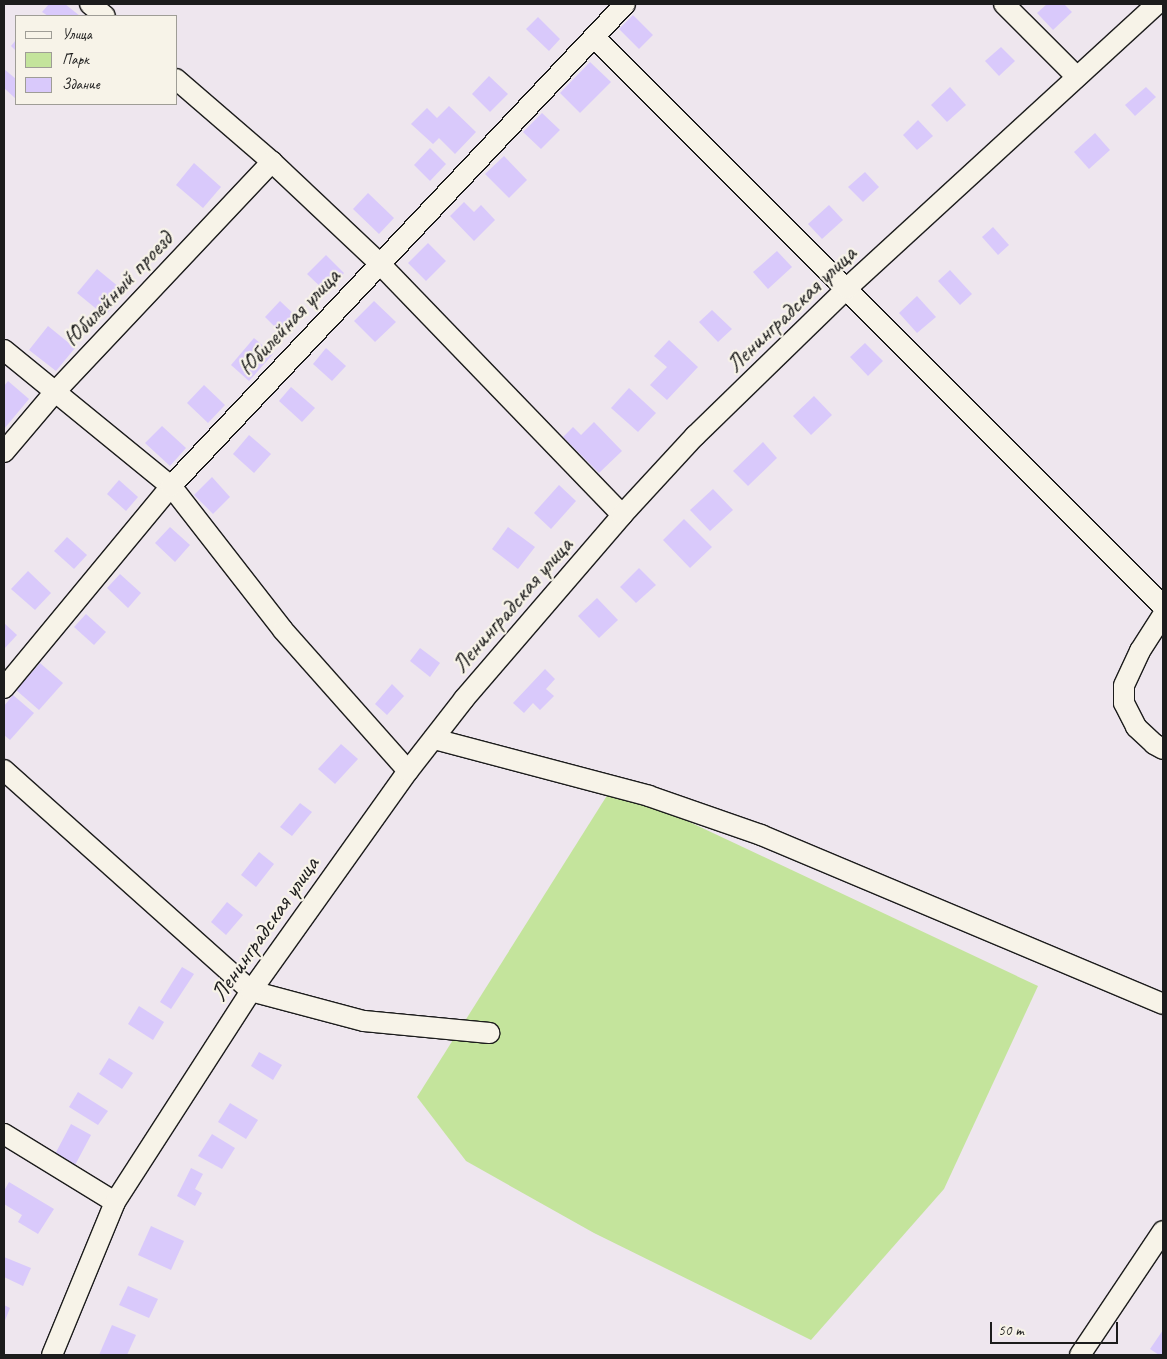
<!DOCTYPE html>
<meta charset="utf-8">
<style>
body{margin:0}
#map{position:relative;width:1167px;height:1359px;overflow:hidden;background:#eee6ee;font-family:Caveat,sans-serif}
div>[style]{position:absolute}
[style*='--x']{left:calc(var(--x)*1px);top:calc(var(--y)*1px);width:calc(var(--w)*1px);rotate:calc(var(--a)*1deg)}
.green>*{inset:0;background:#c4e49c}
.building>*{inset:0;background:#d9c9fb}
.roads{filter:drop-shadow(1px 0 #1c1c1c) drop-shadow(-1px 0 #1c1c1c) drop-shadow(0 1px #1c1c1c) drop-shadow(0 -1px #1c1c1c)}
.minor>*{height:20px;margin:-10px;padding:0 10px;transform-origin:10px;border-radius:10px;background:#f7f3e8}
span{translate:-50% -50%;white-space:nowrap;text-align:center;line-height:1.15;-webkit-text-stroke:4.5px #f7f3e8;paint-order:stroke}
.street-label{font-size:24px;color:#1c1c1c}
.frame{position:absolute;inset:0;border:5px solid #1c1c1c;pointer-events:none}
.legend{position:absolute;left:15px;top:15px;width:162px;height:90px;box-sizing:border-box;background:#f7f3e8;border:1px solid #9f9d96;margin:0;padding:6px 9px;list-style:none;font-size:15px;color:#1c1c1c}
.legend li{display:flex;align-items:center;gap:10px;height:25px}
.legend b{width:25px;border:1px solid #9f9d96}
.scale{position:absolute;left:990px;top:1322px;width:128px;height:22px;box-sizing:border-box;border:2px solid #1c1c1c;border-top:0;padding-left:6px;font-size:15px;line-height:18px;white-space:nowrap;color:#1c1c1c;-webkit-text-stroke:4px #f7f3e8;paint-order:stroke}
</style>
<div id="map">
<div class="green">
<div style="clip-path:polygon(613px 786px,1038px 986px,944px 1189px,811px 1340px,594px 1233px,466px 1161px,417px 1097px)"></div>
</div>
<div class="building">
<div style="clip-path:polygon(49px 4px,65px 4px,80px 16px,48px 16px,42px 12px)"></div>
<div style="clip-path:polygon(1047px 4px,1064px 4px,1072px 12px,1053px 30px,1037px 13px)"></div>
<div style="clip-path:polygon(633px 15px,653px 35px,639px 49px,619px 29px)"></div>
<div style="clip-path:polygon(538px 17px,560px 39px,549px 51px,526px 29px)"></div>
<div style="clip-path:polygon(16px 40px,16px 51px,11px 46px)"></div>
<div style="clip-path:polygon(1001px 47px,1015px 61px,999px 76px,985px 61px)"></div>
<div style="clip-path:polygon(590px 62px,611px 82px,580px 113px,560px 93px)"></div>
<div style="clip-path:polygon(4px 69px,16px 79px,16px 99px,4px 88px)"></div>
<div style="clip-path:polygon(489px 76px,508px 94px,490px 112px,472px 94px)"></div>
<div style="clip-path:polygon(950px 87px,966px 105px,947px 122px,931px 105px)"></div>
<div style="clip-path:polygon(1146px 87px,1156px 97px,1135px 116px,1125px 105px)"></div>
<div style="clip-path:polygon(449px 106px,476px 132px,455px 154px,439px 138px,433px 144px,411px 124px,427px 108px,437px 118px)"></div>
<div style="clip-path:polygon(542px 113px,560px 130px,541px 149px,523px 132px)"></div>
<div style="clip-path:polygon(918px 120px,933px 136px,917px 150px,903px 135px)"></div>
<div style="clip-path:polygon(1095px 133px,1110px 150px,1089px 169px,1074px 152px)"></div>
<div style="clip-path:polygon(430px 148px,446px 164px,430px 181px,414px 165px)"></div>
<div style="clip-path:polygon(504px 156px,527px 180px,509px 198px,485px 174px)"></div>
<div style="clip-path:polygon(194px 163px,221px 187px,203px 208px,176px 185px)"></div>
<div style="clip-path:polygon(865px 172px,879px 187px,863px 202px,848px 187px)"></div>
<div style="clip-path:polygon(368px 193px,394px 218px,379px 234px,353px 209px)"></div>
<div style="clip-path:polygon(464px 202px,474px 212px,481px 205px,495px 220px,474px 241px,450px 216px)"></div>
<div style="clip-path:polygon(829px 205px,843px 220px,822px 239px,808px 224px)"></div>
<div style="clip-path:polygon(993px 227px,1009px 245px,998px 255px,982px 237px)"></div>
<div style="clip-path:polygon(428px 243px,446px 261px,426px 281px,408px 263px)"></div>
<div style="clip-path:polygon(777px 251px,792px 267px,768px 289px,753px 272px)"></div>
<div style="clip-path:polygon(326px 255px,344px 273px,326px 292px,307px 274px)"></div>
<div style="clip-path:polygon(97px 269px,125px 292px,105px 316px,77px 293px)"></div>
<div style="clip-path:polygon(950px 270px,972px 294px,960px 305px,938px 281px)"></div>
<div style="clip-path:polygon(917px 296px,936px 317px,917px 333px,899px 313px)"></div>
<div style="clip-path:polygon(280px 301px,297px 317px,281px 333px,265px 317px)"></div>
<div style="clip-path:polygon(374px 301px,396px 322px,375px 342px,354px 321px)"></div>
<div style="clip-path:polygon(712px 310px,732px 329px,718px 342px,699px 322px)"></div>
<div style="clip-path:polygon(48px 326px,75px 348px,56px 371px,29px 350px)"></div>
<div style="clip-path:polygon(254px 338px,273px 354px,249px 381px,231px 365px)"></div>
<div style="clip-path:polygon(669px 340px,698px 367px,667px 400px,650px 385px,667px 367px,654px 356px)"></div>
<div style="clip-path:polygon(865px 343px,883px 361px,868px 376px,850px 357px)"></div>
<div style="clip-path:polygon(326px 348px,346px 366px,332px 381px,313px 364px)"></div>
<div style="clip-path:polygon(8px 381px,29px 399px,4px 429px,4px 386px)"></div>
<div style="clip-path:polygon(204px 385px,225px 405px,208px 423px,187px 403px)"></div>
<div style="clip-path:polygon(291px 387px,315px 408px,302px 422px,279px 401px)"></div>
<div style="clip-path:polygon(629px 388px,656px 413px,638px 432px,611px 408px)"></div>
<div style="clip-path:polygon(814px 396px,832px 415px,811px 435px,793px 416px)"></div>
<div style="clip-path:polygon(594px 422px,622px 451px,599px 473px,563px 437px,573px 427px,581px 435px)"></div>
<div style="clip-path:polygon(162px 426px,186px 448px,170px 466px,145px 443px)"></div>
<div style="clip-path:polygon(249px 435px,271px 454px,254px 473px,233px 454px)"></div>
<div style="clip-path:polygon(763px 442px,777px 458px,748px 486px,733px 471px)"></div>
<div style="clip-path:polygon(212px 477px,230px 497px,213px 514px,194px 495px)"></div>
<div style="clip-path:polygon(119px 480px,138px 497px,126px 511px,107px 494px)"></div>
<div style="clip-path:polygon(559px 485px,576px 501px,551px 529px,534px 513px)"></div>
<div style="clip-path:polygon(713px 489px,733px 510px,710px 531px,690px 510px)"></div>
<div style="clip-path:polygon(684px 519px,712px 547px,690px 568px,663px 540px)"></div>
<div style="clip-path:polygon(170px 527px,190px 545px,175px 562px,155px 543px)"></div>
<div style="clip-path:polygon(508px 527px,535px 547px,518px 569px,492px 549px)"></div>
<div style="clip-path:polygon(67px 537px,87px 555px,74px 569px,54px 551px)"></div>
<div style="clip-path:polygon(639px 568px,656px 585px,636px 603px,620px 587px)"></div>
<div style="clip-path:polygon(28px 571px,51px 593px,35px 610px,11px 589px)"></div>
<div style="clip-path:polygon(120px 574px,141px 593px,128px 608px,107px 588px)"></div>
<div style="clip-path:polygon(597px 598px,618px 620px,599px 638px,578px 616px)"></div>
<div style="clip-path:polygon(86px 614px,106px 632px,94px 645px,74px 627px)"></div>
<div style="clip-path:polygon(4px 623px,17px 635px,4px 649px)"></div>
<div style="clip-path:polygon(420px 648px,440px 663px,430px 677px,410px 661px)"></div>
<div style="clip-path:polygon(40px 663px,63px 683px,39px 710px,16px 690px)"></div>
<div style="clip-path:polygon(545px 669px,555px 679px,546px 689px,554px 696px,540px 710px,533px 703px,524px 713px,513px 703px)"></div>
<div style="clip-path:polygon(392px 684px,404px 696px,387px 715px,375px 704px)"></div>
<div style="clip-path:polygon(13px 695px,34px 713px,10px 740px,4px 735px,4px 706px)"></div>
<div style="clip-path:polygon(341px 744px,358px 759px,335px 784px,318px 769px)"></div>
<div style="clip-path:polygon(300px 803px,312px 812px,292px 836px,280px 827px)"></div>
<div style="clip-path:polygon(259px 852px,274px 864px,256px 887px,241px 875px)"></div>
<div style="clip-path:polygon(227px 902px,243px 915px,226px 935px,211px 922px)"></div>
<div style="clip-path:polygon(182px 967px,194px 974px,171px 1009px,160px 1002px)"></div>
<div style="clip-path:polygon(139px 1006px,164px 1022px,153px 1040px,128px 1024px)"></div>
<div style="clip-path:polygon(259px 1052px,282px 1065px,273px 1080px,251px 1066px)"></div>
<div style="clip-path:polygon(109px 1058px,133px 1073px,122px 1089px,99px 1074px)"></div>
<div style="clip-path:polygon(78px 1092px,108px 1111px,98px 1125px,69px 1107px)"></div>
<div style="clip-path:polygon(230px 1103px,258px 1120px,246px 1139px,218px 1122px)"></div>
<div style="clip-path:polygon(71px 1124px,91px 1135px,74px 1167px,54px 1156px)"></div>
<div style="clip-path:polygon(212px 1134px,235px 1148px,222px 1169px,198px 1156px)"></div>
<div style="clip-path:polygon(191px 1168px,203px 1174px,195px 1189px,202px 1193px,195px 1206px,177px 1196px)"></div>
<div style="clip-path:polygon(9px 1182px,54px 1209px,38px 1234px,18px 1222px,22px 1215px,4px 1204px,4px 1191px)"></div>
<div style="clip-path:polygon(151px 1226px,184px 1241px,171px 1270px,138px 1255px)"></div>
<div style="clip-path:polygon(4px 1257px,31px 1268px,23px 1286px,4px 1277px)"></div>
<div style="clip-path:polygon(128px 1286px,158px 1299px,149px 1318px,119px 1305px)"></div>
<div style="clip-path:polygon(4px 1305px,10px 1308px,4px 1323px)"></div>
<div style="clip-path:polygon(112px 1325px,136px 1335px,127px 1355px,99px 1355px)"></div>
<div style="clip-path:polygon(1163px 1330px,1163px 1355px,1159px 1355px,1150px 1349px)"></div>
</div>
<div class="roads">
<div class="minor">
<div style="--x:90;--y:4;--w:19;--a:39"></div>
<div style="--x:1004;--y:4;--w:103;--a:45"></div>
<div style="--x:595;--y:38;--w:803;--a:45"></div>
<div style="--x:176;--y:79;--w:127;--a:40.8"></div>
<div style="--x:272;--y:162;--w:147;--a:43.3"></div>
<div style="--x:379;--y:263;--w:350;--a:46"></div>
<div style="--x:4;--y:350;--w:215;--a:39.2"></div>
<div style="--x:171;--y:486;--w:182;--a:52.1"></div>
<div style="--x:283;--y:630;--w:188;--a:48.4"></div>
<div style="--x:4;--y:452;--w:77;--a:-49.7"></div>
<div style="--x:54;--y:393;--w:318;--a:-46.7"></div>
<div style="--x:1163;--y:615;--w:43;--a:122.6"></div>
<div style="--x:1140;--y:651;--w:38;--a:115"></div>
<div style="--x:1124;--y:686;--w:17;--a:90"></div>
<div style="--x:1124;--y:703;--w:27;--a:63"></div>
<div style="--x:1136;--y:727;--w:25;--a:43"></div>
<div style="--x:1154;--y:744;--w:10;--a:29"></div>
<div style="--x:4;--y:688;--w:262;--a:-50.4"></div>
<div style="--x:171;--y:486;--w:662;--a:-46.71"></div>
<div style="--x:434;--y:739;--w:222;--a:14.8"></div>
<div style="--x:649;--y:796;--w:119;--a:19.2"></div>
<div style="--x:761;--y:835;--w:436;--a:22.8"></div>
<div style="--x:4;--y:770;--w:331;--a:41.8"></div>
<div style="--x:251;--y:991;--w:117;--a:14.9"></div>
<div style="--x:364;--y:1021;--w:126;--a:5.5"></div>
<div style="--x:4;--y:1134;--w:130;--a:31.5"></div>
<div style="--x:52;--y:1355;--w:165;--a:-67.6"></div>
<div style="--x:115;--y:1202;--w:251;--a:-57.2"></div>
<div style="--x:251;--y:991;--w:270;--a:-54.5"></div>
<div style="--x:408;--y:771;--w:91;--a:-52.1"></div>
<div style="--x:464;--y:699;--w:243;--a:-49.3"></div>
<div style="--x:622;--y:515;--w:108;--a:-47.3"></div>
<div style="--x:695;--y:436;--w:212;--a:-44.2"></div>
<div style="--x:847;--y:288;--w:420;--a:-42.5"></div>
<div style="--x:1080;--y:1355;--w:149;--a:-56.2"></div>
</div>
</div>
<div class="street-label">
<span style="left:118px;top:289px;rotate:-47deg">Юбилейный проезд</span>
<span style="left:791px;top:309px;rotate:-44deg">Ленинградская улица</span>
<span style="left:289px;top:322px;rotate:-47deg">Юбилейная улица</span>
<span style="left:512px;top:605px;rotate:-49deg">Ленинградская улица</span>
<span style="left:265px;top:929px;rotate:-55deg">Ленинградская улица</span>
</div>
<div class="frame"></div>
<ul class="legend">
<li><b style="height:6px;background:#f7f3e8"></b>Улица</li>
<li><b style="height:14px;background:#c4e49c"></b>Парк</li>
<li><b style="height:14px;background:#d9c9fb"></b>Здание</li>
</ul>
<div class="scale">50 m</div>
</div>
